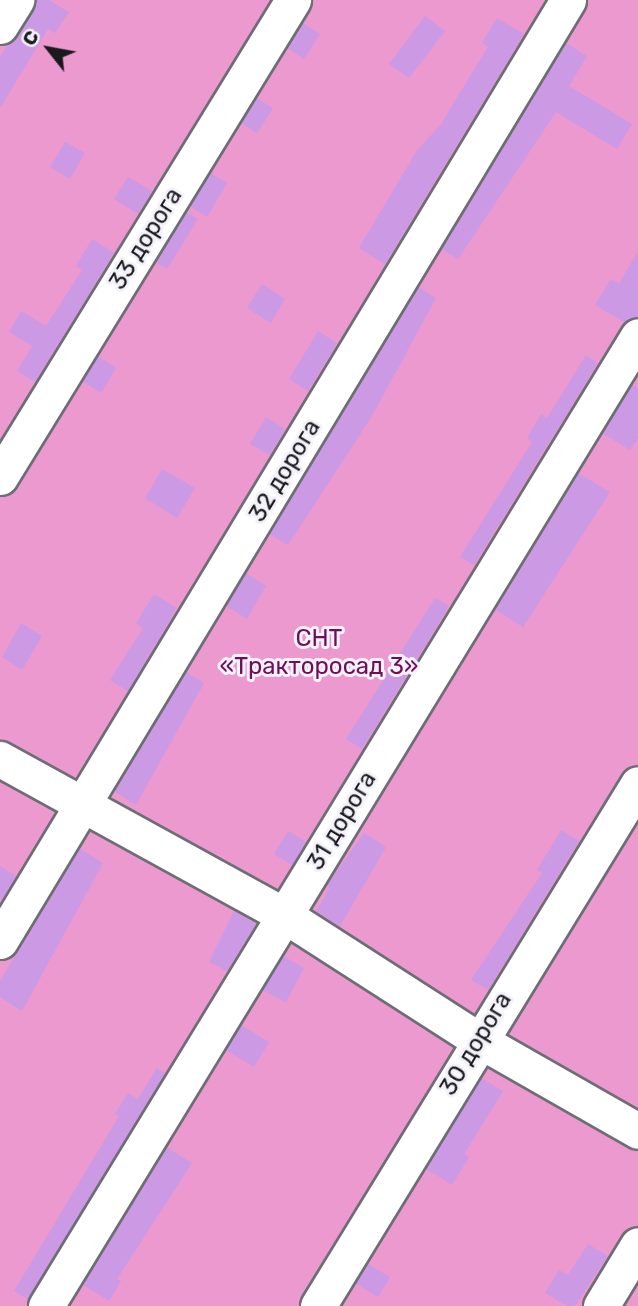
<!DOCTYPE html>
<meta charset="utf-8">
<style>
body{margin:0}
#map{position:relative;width:638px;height:1306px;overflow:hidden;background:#e5e5ee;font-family:Rubik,sans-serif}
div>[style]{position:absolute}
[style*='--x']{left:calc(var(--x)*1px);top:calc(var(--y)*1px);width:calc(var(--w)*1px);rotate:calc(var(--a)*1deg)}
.green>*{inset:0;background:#eb99cf}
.building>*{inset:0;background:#cc99e5}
.roads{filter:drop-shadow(2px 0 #6d6d74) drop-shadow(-2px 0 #6d6d74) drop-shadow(0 2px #6d6d74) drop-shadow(0 -2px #6d6d74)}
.minor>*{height:35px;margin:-17.5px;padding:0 17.5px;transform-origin:17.5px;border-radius:17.5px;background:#fff}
span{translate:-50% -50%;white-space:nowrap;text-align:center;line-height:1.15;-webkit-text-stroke:6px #f3f2fb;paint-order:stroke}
.street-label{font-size:24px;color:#1a1a1d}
.park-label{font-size:24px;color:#700f59}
.north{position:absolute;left:14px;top:14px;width:70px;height:70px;-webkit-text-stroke:5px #f3f2fb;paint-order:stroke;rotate:301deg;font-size:19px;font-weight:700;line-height:28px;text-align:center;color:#1a1a1d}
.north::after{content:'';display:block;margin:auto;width:24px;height:32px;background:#1a1a1d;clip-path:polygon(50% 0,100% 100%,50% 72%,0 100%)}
</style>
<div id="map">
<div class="green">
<div style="clip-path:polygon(0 0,638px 0,638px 1306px,0 1306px)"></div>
</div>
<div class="building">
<div style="clip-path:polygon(36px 0,49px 0,69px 12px,55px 33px,48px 29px,0 108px,0 57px)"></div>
<div style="clip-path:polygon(425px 16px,445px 31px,409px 78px,389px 64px)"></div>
<div style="clip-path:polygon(497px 18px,524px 34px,385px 264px,359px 248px,416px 152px,441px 124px,488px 47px,482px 43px)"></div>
<div style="clip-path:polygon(302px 23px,320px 34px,304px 59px,287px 48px)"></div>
<div style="clip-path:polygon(566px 43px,587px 56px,569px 86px,632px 124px,617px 149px,556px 112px,458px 259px,441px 249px)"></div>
<div style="clip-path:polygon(256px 98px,273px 108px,257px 133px,241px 123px)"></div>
<div style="clip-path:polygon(65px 142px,85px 153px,70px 179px,50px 167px)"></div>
<div style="clip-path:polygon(210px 173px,227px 183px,207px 217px,190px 206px)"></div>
<div style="clip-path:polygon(128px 177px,152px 191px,138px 214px,114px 199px)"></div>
<div style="clip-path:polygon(186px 212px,198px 219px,167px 269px,156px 262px)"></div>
<div style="clip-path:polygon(92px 239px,114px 253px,35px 382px,17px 371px,32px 346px,9px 332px,21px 311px,46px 326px,82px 270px,76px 266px)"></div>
<div style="clip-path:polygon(638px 251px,638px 316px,624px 322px,595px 305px,611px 279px,619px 284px)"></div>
<div style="clip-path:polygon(262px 284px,285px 299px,271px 323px,247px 308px)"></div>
<div style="clip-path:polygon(418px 287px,436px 298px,372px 416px,288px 545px,269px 534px)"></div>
<div style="clip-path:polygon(318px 331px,337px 343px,308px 391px,289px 379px)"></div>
<div style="clip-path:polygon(586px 355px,598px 363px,474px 565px,460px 557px,532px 442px,527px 438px,541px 414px,547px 418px)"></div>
<div style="clip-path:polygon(98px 356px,116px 368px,101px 393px,82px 381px)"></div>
<div style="clip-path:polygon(632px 384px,638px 388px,638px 438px,630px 450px,602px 433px)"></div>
<div style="clip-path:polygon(266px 417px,285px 429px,270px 455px,250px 444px)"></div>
<div style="clip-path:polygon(162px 469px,195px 488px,177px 518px,145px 498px)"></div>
<div style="clip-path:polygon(578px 473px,610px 492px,523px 627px,496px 610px)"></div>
<div style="clip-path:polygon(245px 573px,266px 586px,247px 619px,226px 606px)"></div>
<div style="clip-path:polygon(154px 594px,177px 608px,128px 691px,110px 680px,143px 628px,136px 623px)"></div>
<div style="clip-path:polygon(435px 598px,449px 606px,362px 749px,346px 739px)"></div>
<div style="clip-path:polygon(21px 623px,42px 636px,22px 670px,2px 657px)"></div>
<div style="clip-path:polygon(186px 672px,204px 683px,136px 805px,114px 791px)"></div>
<div style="clip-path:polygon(561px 830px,579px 841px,488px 990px,471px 980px,542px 873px,537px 870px)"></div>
<div style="clip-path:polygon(288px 831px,306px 842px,292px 865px,274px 854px)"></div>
<div style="clip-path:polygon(364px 833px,386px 847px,340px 926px,316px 911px,330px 888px,326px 886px)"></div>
<div style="clip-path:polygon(79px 848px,103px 863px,22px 1011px,0 997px,0 981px)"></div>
<div style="clip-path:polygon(0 866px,16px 876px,2px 900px,0 899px)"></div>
<div style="clip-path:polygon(234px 911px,256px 924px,227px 971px,209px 962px)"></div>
<div style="clip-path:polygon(283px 956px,304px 968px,286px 1002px,262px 990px)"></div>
<div style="clip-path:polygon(241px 1025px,269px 1042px,254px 1067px,226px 1050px)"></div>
<div style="clip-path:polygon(157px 1068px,165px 1073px,28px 1299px,14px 1291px,119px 1116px,115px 1114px,128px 1093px,138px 1099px)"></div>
<div style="clip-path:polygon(481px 1078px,503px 1091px,464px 1154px,469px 1157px,452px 1185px,426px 1169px)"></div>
<div style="clip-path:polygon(166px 1147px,192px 1163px,117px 1279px,121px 1281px,109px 1301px,83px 1285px)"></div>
<div style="clip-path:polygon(588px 1244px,608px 1256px,575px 1306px,567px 1306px,545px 1293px,559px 1270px,568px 1275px)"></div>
<div style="clip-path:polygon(368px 1264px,390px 1277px,378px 1297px,355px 1283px)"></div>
</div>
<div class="roads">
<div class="minor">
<div style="--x:0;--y:26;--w:31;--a:-58"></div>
<div style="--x:0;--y:477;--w:560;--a:-58.44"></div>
<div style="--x:0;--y:759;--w:324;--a:28.8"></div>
<div style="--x:284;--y:915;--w:229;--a:32.7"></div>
<div style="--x:477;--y:1039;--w:185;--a:29.7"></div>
<div style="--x:0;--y:941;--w:1099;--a:-58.88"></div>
<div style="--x:46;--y:1306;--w:1136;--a:-58.6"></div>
<div style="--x:318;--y:1306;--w:612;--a:-58.49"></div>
<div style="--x:601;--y:1306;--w:71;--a:-58.8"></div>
</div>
</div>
<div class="street-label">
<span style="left:146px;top:239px;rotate:-58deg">33 дорога</span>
<span style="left:285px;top:471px;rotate:-59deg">32 дорога</span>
<span style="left:342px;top:821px;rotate:-59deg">31 дорога</span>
<span style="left:476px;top:1044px;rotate:-59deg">30 дорога</span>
</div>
<div class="park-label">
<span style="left:319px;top:653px">СНТ<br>«Тракторосад 3»</span>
</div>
<div class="north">С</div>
</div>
